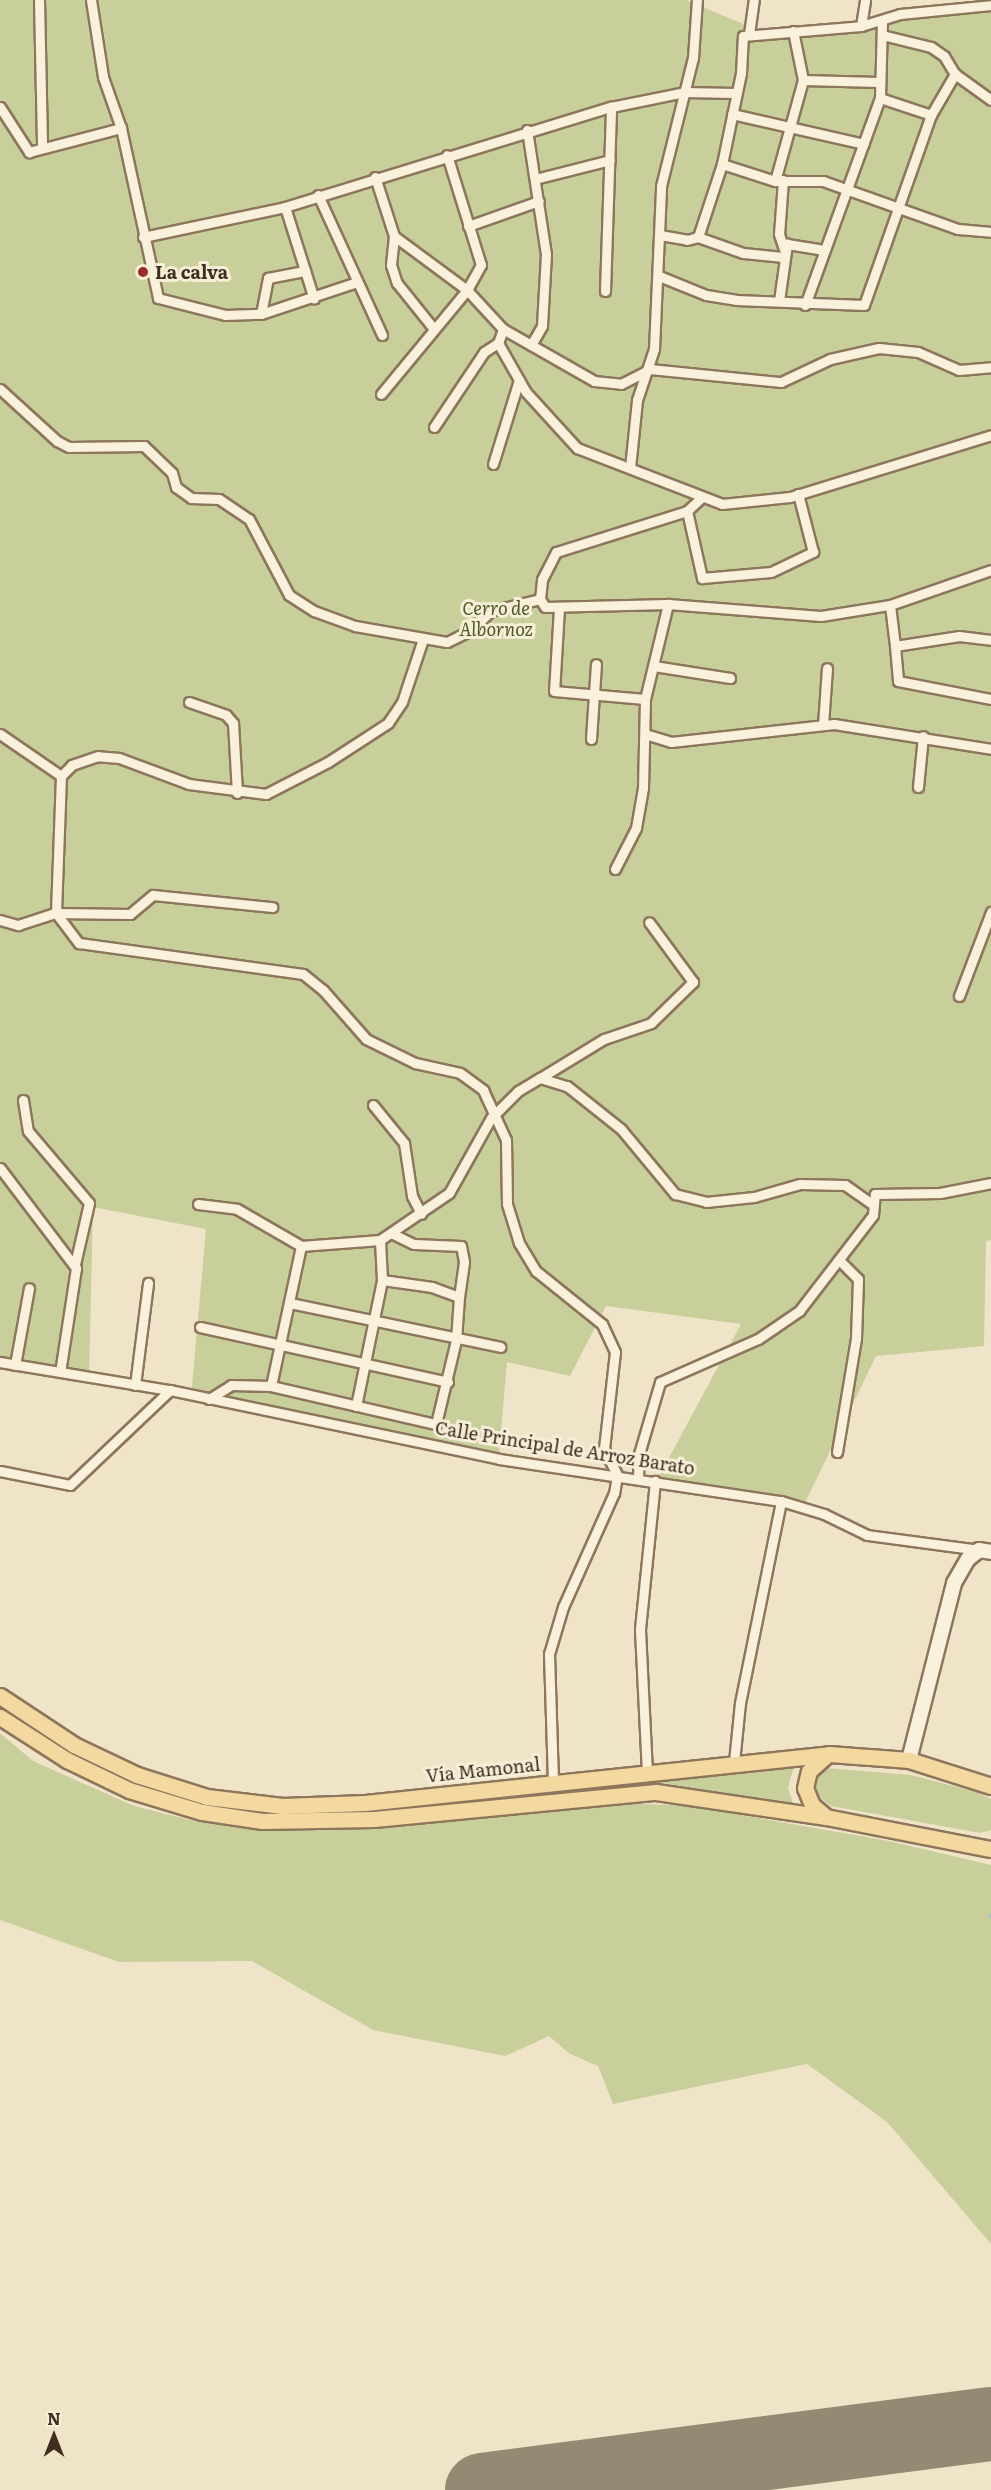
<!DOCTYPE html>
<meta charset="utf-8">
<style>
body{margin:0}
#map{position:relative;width:991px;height:2490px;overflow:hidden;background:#f0e4c8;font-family:Literata,serif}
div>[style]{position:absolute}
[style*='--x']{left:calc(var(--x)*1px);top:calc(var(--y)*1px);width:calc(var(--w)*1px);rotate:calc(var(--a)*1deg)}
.green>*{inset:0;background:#c9cf9b}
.stream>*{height:3px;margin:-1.5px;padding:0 1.5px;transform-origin:1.5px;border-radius:1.5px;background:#a9c4bc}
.runway>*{height:74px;margin:-37px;padding:0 37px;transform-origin:37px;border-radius:37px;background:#968974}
.roads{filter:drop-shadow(2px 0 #8d765c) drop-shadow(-2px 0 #8d765c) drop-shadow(0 2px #8d765c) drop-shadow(0 -2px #8d765c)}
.street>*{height:9px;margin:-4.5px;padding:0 4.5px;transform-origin:4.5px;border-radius:4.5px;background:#faf1dc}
.secondary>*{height:14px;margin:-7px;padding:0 7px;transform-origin:7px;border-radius:7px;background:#faf1dc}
.primary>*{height:15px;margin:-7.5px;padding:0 7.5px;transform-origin:7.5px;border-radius:7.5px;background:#f3d9a0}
.dots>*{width:16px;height:16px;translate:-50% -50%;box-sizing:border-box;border:3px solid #f7eed8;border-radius:50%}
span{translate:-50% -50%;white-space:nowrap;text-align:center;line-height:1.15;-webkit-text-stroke:6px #f7eed8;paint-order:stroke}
.poi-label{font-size:18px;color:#3d2e20;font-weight:700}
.left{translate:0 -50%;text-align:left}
.park-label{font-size:18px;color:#4d5a26;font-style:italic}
.street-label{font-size:18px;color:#3d2e20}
.north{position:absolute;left:24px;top:2406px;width:60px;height:60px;-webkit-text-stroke:4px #f7eed8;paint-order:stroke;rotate:0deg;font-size:16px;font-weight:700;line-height:24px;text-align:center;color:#3d2e20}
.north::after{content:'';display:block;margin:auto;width:21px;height:27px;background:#3d2e20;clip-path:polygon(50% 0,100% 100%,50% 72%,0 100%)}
</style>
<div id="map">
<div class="green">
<div style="clip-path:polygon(0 0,686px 0,760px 31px,991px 7px,991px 1240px,986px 1241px,984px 1346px,876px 1356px,802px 1509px,656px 1482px,741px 1324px,606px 1306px,570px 1376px,507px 1362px,498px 1465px,191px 1397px,206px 1229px,93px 1207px,89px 1379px,0 1365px)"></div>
<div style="clip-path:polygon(0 1733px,33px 1761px,134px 1806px,198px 1822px,263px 1831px,378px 1827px,624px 1803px,690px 1806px,889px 1841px,991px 1865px,991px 2244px,887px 2122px,807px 2064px,613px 2104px,598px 2066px,570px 2054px,549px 2036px,505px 2056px,373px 2030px,252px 1961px,119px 1962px,0 1920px)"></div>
<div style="clip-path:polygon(794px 1766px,788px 1788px,794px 1806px,646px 1780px)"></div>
<div style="clip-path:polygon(826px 1768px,911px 1775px,976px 1792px,991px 1799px,991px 1830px,980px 1833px,831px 1806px,812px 1791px,816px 1772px)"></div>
</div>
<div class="stream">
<div style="--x:989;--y:1914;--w:4;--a:56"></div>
</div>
<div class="runway">
<div style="--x:482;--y:2490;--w:513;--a:-7.39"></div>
</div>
<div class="roads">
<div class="street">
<div style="--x:39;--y:0;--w:148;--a:88.8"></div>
<div style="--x:91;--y:0;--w:78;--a:81.1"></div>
<div style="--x:103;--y:77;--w:54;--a:70.6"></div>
<div style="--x:121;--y:128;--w:174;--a:77.7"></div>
<div style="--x:158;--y:298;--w:69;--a:14.2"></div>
<div style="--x:225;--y:315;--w:36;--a:-2"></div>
<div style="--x:261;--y:314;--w:98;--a:-18.4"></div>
<div style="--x:861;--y:26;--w:26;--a:-81"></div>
<div style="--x:749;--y:34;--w:34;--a:-82"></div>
<div style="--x:882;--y:35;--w:50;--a:13.8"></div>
<div style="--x:931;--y:47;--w:16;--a:35"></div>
<div style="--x:944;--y:56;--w:21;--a:59"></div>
<div style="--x:955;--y:74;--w:44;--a:35.8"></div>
<div style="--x:803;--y:80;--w:76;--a:1.5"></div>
<div style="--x:880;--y:98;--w:54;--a:18.4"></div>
<div style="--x:0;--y:107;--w:54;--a:57.2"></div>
<div style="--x:29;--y:152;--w:95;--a:-14.6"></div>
<div style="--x:732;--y:114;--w:135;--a:12.8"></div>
<div style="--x:527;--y:130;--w:125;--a:81.3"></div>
<div style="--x:546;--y:254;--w:72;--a:93.2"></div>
<div style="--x:542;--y:326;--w:22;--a:120"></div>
<div style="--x:722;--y:164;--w:56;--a:17.8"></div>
<div style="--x:775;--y:181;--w:48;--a:0"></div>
<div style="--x:823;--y:181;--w:143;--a:19.6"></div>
<div style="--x:958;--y:229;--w:33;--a:5"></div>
<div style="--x:375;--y:177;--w:62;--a:72.1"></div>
<div style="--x:394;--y:236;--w:91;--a:36.5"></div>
<div style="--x:467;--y:290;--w:53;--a:47.3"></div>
<div style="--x:503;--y:329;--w:105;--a:29.7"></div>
<div style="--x:594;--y:381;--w:27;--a:6"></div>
<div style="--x:621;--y:384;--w:33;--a:-27"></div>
<div style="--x:650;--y:369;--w:132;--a:5.7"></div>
<div style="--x:781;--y:382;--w:54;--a:-25.1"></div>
<div style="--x:830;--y:359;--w:50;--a:-12.7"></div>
<div style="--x:879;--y:348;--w:39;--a:6"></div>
<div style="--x:918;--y:352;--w:45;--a:23.7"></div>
<div style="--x:959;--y:370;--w:32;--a:-5"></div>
<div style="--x:535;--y:179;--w:77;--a:-14.2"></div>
<div style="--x:783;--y:180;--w:54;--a:94.2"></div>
<div style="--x:779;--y:234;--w:16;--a:72"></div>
<div style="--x:775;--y:181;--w:105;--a:-74.5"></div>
<div style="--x:803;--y:80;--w:50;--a:-101.5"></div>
<div style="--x:318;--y:195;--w:154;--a:65.4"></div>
<div style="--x:285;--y:207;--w:96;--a:72.5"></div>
<div style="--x:468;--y:226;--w:75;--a:-19.4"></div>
<div style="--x:660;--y:235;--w:27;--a:10"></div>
<div style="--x:687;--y:240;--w:11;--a:-15"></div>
<div style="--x:394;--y:236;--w:29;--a:96"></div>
<div style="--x:391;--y:265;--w:19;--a:72"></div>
<div style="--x:397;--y:283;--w:59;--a:51.2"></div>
<div style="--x:143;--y:237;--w:145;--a:-11.9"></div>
<div style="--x:285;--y:207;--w:341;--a:-17.1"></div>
<div style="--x:611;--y:107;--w:76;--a:-11.5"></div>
<div style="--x:685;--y:92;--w:50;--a:1.1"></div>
<div style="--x:783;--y:257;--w:40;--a:-174.3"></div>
<div style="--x:743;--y:253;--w:48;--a:-160.4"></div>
<div style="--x:698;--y:237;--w:77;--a:-71.8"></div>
<div style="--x:722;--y:164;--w:93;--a:-78.2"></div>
<div style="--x:741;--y:73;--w:37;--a:-87"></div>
<div style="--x:743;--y:36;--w:118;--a:-4.8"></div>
<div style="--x:861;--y:26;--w:41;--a:-17.1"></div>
<div style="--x:900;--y:14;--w:91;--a:-5.6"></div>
<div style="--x:659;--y:276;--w:51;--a:22"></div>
<div style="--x:706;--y:295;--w:30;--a:9"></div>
<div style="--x:736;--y:300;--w:128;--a:2.2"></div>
<div style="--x:864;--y:305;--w:201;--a:-70.6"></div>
<div style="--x:931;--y:115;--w:48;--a:-59.7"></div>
<div style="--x:605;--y:291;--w:184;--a:-88.1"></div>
<div style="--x:779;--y:301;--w:58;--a:-82"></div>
<div style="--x:787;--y:244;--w:38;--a:9"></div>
<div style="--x:805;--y:305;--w:220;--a:-70.1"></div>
<div style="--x:880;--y:98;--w:75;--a:-88.5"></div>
<div style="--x:261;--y:314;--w:37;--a:-79"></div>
<div style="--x:268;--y:278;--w:38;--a:-11"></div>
<div style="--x:498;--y:343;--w:56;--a:60.3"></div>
<div style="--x:526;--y:392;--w:76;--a:47.7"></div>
<div style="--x:577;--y:448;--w:155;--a:21.1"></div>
<div style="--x:722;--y:504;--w:68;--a:-5.9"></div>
<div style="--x:790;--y:497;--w:210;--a:-17.1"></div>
<div style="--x:0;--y:389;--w:77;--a:42.4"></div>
<div style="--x:57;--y:441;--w:13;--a:27"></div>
<div style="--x:69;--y:447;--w:75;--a:-0.8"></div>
<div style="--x:144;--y:446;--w:39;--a:44"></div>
<div style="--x:172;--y:473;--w:15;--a:74"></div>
<div style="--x:176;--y:487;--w:19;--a:36"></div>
<div style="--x:191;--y:498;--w:28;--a:2"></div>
<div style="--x:219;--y:499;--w:36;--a:34"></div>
<div style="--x:249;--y:519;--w:86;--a:62.2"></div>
<div style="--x:289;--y:595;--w:30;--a:33"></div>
<div style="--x:314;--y:611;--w:44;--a:20.1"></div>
<div style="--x:355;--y:626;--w:93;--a:9.9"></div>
<div style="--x:447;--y:642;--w:25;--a:-26"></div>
<div style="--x:470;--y:631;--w:29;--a:-44"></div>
<div style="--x:491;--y:611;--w:50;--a:-13.8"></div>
<div style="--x:381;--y:394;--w:135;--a:-50.4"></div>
<div style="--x:467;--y:290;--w:29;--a:-61"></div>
<div style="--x:481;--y:265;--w:115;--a:-107.2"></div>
<div style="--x:434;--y:427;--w:90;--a:-56.3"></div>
<div style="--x:484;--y:352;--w:17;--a:-33"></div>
<div style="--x:498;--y:343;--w:15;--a:-70"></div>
<div style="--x:493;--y:464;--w:88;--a:-72.8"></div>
<div style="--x:630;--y:468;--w:68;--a:-84.1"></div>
<div style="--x:637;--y:400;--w:54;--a:-71.6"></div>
<div style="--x:654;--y:349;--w:163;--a:-87.5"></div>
<div style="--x:661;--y:186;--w:132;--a:-76"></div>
<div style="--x:693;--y:58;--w:58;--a:-86.1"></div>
<div style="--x:702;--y:497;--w:21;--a:137"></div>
<div style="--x:687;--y:511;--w:137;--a:162.6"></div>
<div style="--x:556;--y:552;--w:31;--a:117"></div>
<div style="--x:542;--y:580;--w:19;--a:96"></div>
<div style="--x:540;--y:599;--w:9;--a:58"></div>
<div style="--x:545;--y:607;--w:123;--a:-1.4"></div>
<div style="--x:668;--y:604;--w:153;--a:4.5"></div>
<div style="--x:821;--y:616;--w:70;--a:-9.1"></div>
<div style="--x:890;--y:605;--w:107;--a:-19.1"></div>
<div style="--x:687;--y:511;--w:69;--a:77.4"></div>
<div style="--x:702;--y:578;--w:69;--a:-5"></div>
<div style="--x:771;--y:572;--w:47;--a:-25.5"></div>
<div style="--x:813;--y:552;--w:60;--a:-104.5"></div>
<div style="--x:890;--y:605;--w:41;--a:83"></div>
<div style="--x:895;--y:646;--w:65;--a:-8.9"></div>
<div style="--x:959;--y:636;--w:32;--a:7"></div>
<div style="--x:559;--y:608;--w:83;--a:93.4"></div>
<div style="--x:554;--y:691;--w:91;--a:5"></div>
<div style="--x:423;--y:639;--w:66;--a:108.4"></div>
<div style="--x:402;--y:702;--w:25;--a:124"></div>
<div style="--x:388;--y:723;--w:72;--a:147"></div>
<div style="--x:328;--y:762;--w:70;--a:152.7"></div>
<div style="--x:266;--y:794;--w:78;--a:-172.6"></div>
<div style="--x:189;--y:784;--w:75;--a:-159.6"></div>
<div style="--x:119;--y:758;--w:21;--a:-175"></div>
<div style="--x:98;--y:756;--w:28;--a:161"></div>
<div style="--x:72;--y:765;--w:16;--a:135"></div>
<div style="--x:61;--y:776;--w:137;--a:92.1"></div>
<div style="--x:56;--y:913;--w:38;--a:53"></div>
<div style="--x:79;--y:943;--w:226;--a:7.9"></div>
<div style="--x:303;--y:974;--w:26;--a:39"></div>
<div style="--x:323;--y:990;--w:65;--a:48.7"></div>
<div style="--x:366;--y:1039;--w:55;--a:26.1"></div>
<div style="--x:415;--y:1063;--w:46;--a:12.5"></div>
<div style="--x:460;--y:1073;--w:29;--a:36"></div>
<div style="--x:483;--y:1090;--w:55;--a:65.3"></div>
<div style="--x:506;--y:1140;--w:64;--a:89.1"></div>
<div style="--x:507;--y:1204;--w:41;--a:72.9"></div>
<div style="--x:519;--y:1243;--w:33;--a:59"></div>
<div style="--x:536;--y:1271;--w:85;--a:38.8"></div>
<div style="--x:602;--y:1324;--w:31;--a:65"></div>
<div style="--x:615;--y:1352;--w:98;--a:96.5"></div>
<div style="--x:604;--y:1449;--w:29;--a:63"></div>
<div style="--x:617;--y:1475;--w:18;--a:99"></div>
<div style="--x:614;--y:1493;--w:125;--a:114.1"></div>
<div style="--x:563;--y:1607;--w:49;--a:106.6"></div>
<div style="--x:549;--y:1654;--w:128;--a:88.2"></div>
<div style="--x:895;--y:646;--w:35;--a:85"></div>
<div style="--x:898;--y:681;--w:95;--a:11"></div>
<div style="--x:654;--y:666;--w:77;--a:9"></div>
<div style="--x:189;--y:702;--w:39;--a:19"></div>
<div style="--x:226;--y:715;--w:11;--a:49"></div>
<div style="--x:233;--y:723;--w:70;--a:86.7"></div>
<div style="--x:823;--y:725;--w:57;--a:-86"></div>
<div style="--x:0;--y:734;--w:74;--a:34.5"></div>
<div style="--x:645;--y:734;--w:27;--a:17"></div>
<div style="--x:671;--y:742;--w:164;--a:-6.3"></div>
<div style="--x:834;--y:724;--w:159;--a:9"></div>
<div style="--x:591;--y:739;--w:75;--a:-86.2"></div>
<div style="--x:918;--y:787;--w:51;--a:-84.4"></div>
<div style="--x:615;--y:869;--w:46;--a:-62.9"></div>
<div style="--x:636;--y:828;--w:41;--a:-80.1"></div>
<div style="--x:643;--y:788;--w:89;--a:-88.7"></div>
<div style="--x:645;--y:699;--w:98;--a:-76.4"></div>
<div style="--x:0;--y:920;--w:19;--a:16"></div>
<div style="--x:18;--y:925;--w:40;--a:-18"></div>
<div style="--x:56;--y:913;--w:74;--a:0.8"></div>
<div style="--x:130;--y:914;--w:30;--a:-40"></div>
<div style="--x:153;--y:895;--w:120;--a:5.8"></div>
<div style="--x:959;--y:996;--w:90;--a:-69.1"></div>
<div style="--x:540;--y:1078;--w:75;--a:-31.4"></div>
<div style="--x:604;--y:1039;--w:50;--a:-18.8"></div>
<div style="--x:651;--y:1023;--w:59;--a:-44.3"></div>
<div style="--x:693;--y:982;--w:74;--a:-126.3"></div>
<div style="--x:23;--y:1100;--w:31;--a:81"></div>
<div style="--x:28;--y:1131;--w:94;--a:49.7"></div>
<div style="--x:89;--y:1203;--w:63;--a:102.9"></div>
<div style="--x:373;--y:1105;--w:49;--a:50.8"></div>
<div style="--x:404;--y:1143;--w:54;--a:81.4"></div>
<div style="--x:412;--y:1196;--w:20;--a:63"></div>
<div style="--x:0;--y:1168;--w:126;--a:52.8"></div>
<div style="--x:76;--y:1268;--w:105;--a:98.7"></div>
<div style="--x:198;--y:1204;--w:39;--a:7"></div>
<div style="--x:237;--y:1209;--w:74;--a:30"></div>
<div style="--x:301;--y:1246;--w:79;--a:-4.3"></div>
<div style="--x:380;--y:1240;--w:83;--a:-34.3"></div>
<div style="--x:449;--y:1193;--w:86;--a:-60.8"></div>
<div style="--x:491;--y:1118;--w:38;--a:-45"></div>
<div style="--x:518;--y:1091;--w:26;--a:-31"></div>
<div style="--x:540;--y:1078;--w:28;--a:17"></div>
<div style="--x:567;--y:1086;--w:69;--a:38.5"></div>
<div style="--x:621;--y:1129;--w:85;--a:50.3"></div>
<div style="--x:675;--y:1194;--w:32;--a:14"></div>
<div style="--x:706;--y:1202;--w:48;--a:-5.9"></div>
<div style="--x:754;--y:1197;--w:48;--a:-15.8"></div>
<div style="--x:800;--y:1184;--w:45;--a:1.3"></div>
<div style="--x:845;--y:1185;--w:32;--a:35"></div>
<div style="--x:391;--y:1233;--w:25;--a:26"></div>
<div style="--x:414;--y:1244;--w:47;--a:2.4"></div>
<div style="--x:461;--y:1246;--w:16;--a:79"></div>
<div style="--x:464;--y:1262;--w:35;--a:98"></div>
<div style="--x:290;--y:1303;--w:215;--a:11.8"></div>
<div style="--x:200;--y:1327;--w:254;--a:12.5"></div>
<div style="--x:0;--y:1362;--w:172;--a:9.4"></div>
<div style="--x:170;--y:1390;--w:336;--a:11.8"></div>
<div style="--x:499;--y:1459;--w:285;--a:8.5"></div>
<div style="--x:781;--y:1501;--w:45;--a:16.8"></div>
<div style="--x:824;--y:1514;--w:48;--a:26"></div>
<div style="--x:867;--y:1535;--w:113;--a:7.6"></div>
<div style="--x:15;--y:1365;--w:78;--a:-79.7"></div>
<div style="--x:135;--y:1385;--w:103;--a:-82.7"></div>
<div style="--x:271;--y:1386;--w:143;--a:-77.9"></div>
<div style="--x:209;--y:1399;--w:26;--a:-32"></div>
<div style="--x:231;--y:1385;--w:40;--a:1.4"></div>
<div style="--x:271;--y:1386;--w:169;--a:13"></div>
<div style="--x:436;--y:1424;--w:86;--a:-76.6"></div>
<div style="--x:456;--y:1340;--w:43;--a:-86"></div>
<div style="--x:459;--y:1297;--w:29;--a:-160"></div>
<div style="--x:432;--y:1287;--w:50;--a:-172"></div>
<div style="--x:356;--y:1406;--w:129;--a:-78.3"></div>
<div style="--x:382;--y:1280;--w:40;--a:-92.9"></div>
<div style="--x:837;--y:1452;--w:115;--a:-80.5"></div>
<div style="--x:856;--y:1339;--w:60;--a:-88.1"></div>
<div style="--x:858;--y:1279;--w:27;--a:-135"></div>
<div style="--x:0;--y:1471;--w:71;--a:11.3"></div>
<div style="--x:70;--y:1485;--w:138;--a:-43.5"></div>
<div style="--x:638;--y:1478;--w:24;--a:-88"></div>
<div style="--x:639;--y:1454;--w:75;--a:-73.7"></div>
<div style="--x:660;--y:1382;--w:107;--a:-23.7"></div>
<div style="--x:758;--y:1339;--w:50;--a:-34.3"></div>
<div style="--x:799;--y:1311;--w:121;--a:-52.4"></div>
<div style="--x:873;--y:1215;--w:21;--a:-85"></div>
<div style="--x:875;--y:1194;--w:65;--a:-0.9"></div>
<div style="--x:940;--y:1193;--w:52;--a:-11.1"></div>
<div style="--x:734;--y:1762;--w:59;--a:-84.2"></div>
<div style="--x:740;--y:1703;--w:206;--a:-78.5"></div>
<div style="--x:647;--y:1773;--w:144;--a:-92.8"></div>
<div style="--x:640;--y:1629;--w:149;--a:-84.2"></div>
</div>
<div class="secondary">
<div style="--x:909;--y:1760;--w:183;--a:-75.7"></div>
<div style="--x:954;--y:1583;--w:28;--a:-60"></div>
<div style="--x:968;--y:1559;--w:14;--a:-39"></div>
<div style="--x:979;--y:1550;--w:12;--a:9"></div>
</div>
<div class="primary">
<div style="--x:0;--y:1696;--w:89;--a:33.5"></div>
<div style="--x:74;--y:1745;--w:70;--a:25.5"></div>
<div style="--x:137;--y:1775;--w:73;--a:17.4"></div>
<div style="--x:207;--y:1797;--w:76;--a:6.8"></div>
<div style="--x:282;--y:1806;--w:83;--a:-2.1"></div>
<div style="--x:365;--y:1803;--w:467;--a:-6"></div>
<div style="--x:829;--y:1754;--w:80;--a:4.3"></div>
<div style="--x:909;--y:1760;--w:86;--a:17.6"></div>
<div style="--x:0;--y:1717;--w:80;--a:32.7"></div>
<div style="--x:67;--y:1760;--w:69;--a:25.8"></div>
<div style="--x:129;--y:1790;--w:76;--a:16.8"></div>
<div style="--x:202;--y:1812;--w:61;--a:8.5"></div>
<div style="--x:262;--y:1821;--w:112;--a:-1"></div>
<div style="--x:374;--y:1819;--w:283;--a:-5.5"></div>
<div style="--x:656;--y:1792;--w:172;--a:8.4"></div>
<div style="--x:826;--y:1817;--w:168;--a:11"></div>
<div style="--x:825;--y:1816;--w:17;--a:-140"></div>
<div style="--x:812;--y:1805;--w:18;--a:-112"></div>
<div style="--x:805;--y:1788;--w:17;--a:-77"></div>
<div style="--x:809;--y:1771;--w:24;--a:-42"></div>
</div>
</div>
<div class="dots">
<div style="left:143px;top:272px;background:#9e2a2b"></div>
</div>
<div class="poi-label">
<span class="left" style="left:155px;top:272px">La calva</span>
</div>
<div class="park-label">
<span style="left:496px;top:619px">Cerro de<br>Albornoz</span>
</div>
<div class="street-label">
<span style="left:565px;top:1448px;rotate:9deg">Calle Principal de Arroz Barato</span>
<span style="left:483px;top:1770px;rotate:-6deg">Vía Mamonal</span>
</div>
<div class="north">N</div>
</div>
